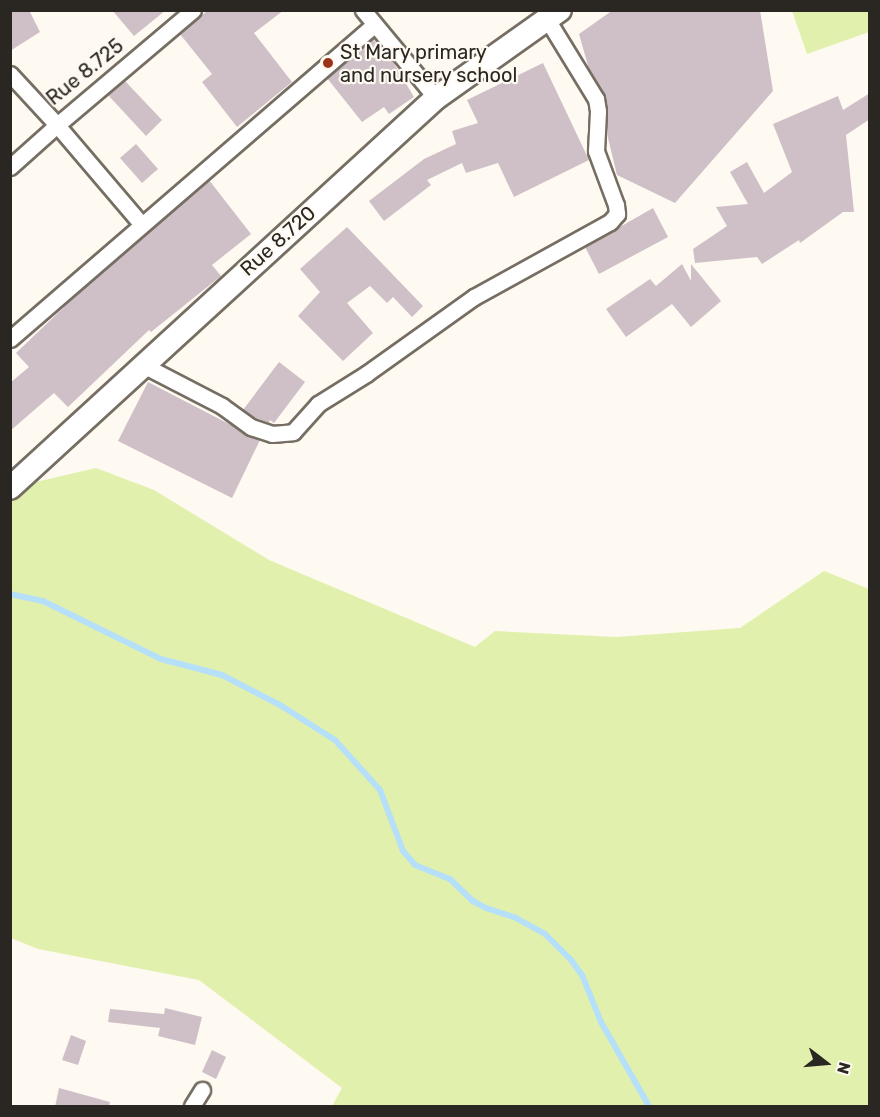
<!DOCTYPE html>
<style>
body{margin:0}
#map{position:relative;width:880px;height:1117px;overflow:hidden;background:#fef9f1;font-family:Rubik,sans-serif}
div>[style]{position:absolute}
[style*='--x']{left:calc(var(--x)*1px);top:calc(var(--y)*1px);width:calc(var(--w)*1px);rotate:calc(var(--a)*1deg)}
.green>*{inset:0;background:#e1f1ad}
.stream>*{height:6px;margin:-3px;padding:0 3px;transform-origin:3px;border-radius:3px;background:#b6dff9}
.building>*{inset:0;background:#cfc0c8}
.roads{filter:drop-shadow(2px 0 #766e63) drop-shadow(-2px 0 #766e63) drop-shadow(0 2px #766e63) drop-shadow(0 -2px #766e63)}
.street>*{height:15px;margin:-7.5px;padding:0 7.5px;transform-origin:7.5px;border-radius:7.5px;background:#fff}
.secondary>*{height:22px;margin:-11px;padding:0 11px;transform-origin:11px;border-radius:11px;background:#fff}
.dots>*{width:16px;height:16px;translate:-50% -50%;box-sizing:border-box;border:3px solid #fef9f1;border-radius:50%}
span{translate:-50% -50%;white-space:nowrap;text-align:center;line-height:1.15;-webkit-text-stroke:4.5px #fef9f1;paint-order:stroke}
.poi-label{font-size:20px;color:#2a2622}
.left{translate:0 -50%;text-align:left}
.street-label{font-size:20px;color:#2a2622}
.frame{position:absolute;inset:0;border:12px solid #2a2622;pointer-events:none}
.north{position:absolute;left:796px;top:1033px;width:60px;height:60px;-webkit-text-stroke:4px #fef9f1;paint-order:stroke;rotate:106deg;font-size:16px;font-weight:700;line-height:24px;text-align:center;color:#2a2622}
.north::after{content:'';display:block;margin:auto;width:21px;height:27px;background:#2a2622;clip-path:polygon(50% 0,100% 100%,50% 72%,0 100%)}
</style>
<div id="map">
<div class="green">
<div style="clip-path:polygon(792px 11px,869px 11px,869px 32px,807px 54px)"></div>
<div style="clip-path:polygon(96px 468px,154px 490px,269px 560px,475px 647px,495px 631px,616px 637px,740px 628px,824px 571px,869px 589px,869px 1106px,332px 1106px,342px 1088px,199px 980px,38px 949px,11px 938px,10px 488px)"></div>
</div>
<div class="stream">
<div style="--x:10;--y:594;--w:34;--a:12"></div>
<div style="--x:43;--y:601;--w:131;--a:26.2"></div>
<div style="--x:161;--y:659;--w:63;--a:14.7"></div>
<div style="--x:222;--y:675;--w:65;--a:27.3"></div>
<div style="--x:280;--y:705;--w:65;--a:32.5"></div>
<div style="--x:335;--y:740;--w:67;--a:48"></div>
<div style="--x:380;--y:790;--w:65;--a:69.3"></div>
<div style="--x:403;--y:851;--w:18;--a:49"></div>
<div style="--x:415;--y:865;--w:38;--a:22"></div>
<div style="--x:450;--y:879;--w:32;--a:44"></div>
<div style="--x:473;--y:901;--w:15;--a:28"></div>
<div style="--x:486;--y:908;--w:32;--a:18"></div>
<div style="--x:516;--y:918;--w:33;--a:29"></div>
<div style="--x:545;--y:934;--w:37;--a:45"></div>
<div style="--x:571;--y:960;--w:19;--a:54"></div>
<div style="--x:582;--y:975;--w:51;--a:68"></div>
<div style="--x:601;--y:1022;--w:97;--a:60.3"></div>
</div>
<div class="building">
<div style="clip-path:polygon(10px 10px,29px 10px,40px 32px,10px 51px)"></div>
<div style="clip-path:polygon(112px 10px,166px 10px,134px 36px)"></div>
<div style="clip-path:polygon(208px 10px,284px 10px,254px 33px,292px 82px,237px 127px,202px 82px,212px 74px,180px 34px)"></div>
<div style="clip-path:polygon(613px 10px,760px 10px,773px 91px,675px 203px,617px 175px,607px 134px,606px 97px,589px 69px,579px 34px)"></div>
<div style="clip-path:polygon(373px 39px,393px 62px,414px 97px,389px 114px,384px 107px,362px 122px,327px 78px)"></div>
<div style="clip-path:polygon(543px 63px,589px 160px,514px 197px,498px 163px,466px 173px,462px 163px,427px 180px,431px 185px,384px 221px,369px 201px,424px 159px,456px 144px,452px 131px,478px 123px,467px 100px)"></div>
<div style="clip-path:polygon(125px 81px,162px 120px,146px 136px,108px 95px)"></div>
<div style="clip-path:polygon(870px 93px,870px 119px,846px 135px,854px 212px,843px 212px,800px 243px,799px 240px,762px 264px,757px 257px,695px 263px,693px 249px,727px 226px,716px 207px,748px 204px,730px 172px,747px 162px,764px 193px,792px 172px,773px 124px,838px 96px,843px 110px)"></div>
<div style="clip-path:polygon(136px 144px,158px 169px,142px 183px,120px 158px)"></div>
<div style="clip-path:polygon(209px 180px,251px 234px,212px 265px,221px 276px,151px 332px,149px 330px,68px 407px,54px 393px,10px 431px,10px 383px,29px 367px,16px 353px,81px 291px)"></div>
<div style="clip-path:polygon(653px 208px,668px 237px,599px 274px,585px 247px)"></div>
<div style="clip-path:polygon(347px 227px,423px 306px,412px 317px,393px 297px,387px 303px,370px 286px,347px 303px,373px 333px,343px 361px,298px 316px,320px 292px,300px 269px)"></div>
<div style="clip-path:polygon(682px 264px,691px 281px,691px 264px,721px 301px,691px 327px,672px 304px,626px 337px,606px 309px,650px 279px,656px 286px)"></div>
<div style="clip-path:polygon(279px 362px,305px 382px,274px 423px,270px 420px,269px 423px,256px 418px,243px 410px)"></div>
<div style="clip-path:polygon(148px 382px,260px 440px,232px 498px,118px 441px)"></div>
<div style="clip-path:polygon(165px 1008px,202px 1017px,195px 1045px,158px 1036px,160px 1028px,108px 1022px,110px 1009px,164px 1014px)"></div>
<div style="clip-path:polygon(71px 1035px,86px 1041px,78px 1065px,62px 1060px)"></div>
<div style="clip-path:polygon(212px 1050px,226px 1057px,216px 1079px,202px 1072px)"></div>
<div style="clip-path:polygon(59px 1088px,110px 1102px,109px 1107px,55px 1107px)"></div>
</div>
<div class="roads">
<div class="street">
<div style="--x:363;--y:10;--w:114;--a:50.3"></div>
<div style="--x:10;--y:74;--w:69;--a:47.3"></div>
<div style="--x:57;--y:125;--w:178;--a:-40.2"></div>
<div style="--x:10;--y:167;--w:63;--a:-41.8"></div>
<div style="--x:57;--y:125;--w:131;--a:49.6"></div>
<div style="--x:10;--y:339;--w:481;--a:-40.8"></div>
<div style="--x:143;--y:365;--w:89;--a:27.4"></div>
<div style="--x:222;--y:406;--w:36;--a:36"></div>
<div style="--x:251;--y:427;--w:22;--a:18"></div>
<div style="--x:272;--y:434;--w:21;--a:-5"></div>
<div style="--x:293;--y:432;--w:38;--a:-48"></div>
<div style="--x:318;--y:404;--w:57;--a:-32"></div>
<div style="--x:366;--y:374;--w:133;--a:-35.5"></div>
<div style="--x:474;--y:297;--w:155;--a:-28.9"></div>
<div style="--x:610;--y:222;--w:11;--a:-49"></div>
<div style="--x:617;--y:214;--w:9;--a:-96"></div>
<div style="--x:616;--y:205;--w:58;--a:-110.3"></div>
<div style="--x:596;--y:151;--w:40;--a:-87.1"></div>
<div style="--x:598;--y:111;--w:12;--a:-99"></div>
<div style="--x:596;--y:99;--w:94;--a:-121.5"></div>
<div style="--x:192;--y:1106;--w:19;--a:-58"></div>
</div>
<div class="secondary">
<div style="--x:10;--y:488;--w:578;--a:-42.47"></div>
<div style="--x:436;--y:98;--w:152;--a:-35.4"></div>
</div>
</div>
<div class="dots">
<div style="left:328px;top:63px;background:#9b3219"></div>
</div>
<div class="poi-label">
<span class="left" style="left:340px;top:64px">St Mary primary<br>and nursery school</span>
</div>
<div class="street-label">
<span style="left:85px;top:72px;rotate:-39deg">Rue 8.725</span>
<span style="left:278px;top:241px;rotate:-42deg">Rue 8.720</span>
</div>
<div class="frame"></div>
<div class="north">N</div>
</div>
